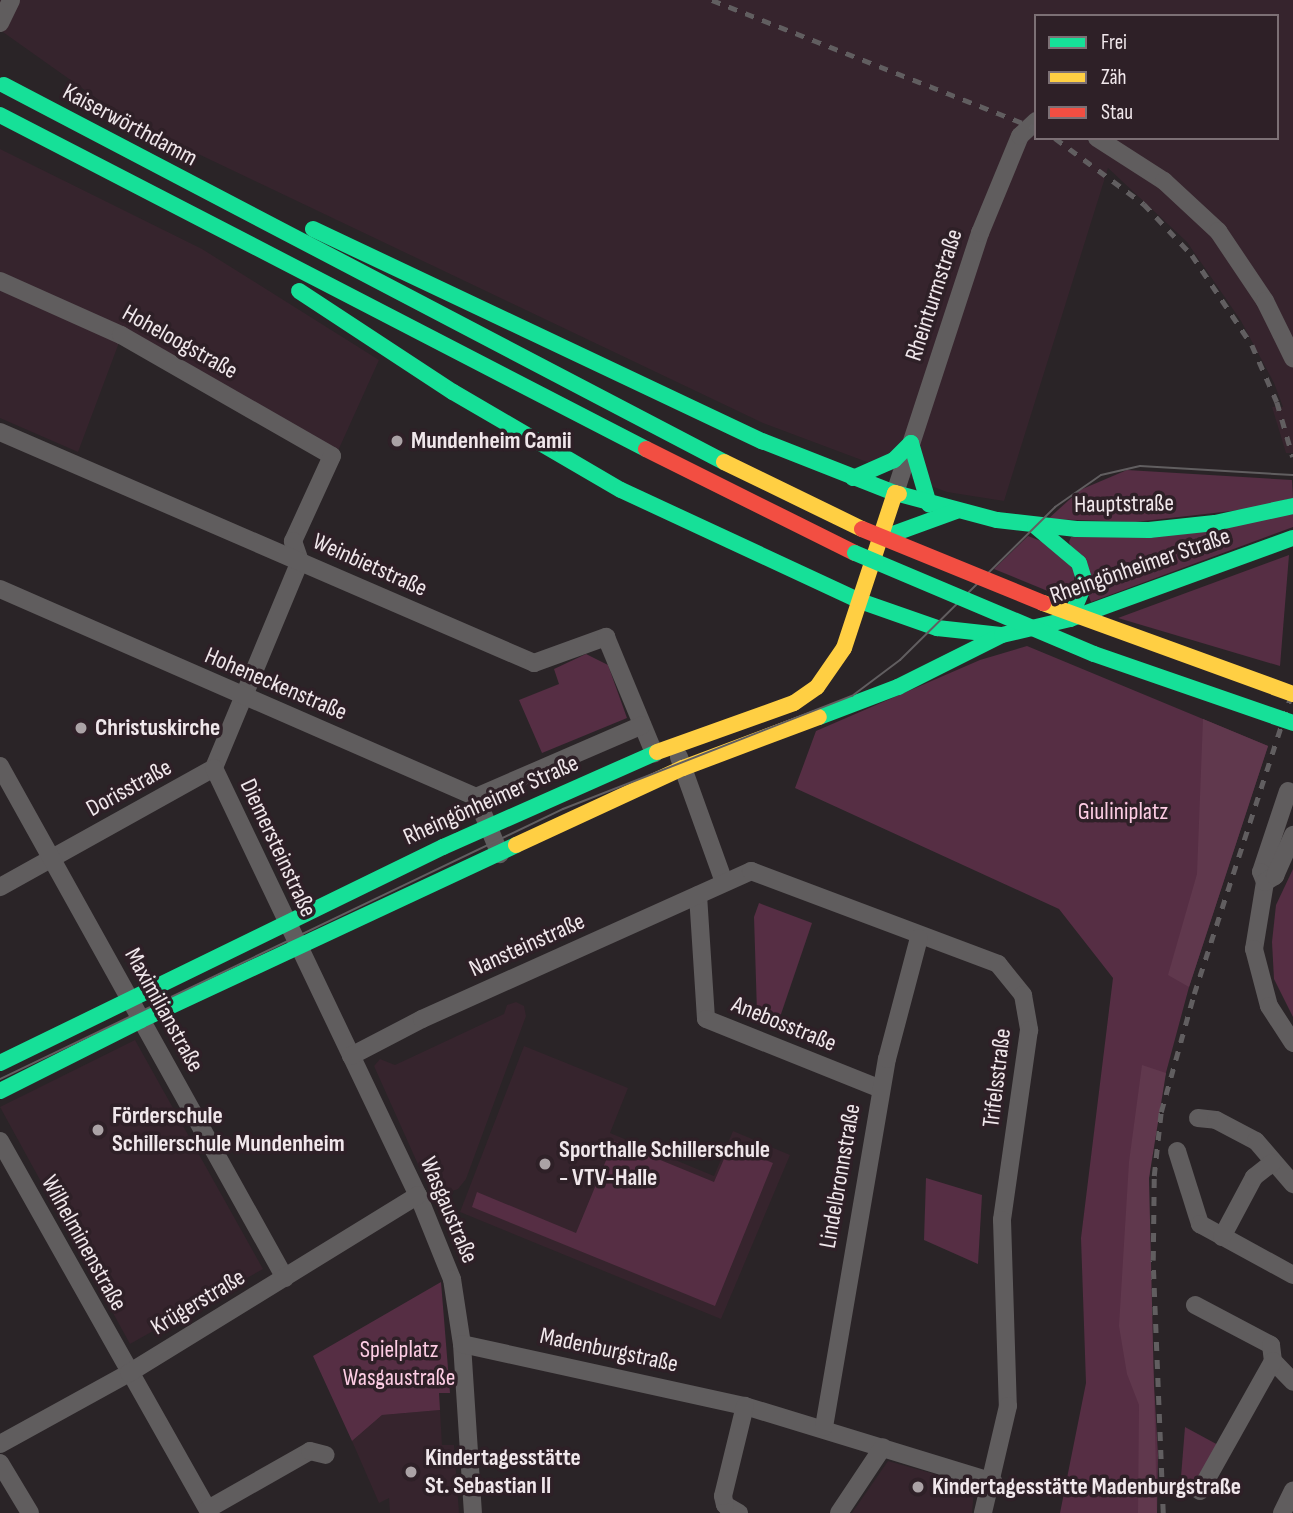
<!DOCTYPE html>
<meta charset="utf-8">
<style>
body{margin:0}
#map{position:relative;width:1293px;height:1513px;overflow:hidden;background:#2a2427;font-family:"Sofia Sans Condensed",sans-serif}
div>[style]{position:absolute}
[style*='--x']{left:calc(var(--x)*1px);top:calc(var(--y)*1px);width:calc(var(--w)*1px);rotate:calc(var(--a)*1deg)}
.built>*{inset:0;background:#36242d}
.green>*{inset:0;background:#562e44}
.forest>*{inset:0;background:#60384d}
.street>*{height:18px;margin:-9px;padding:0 9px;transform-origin:9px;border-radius:9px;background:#605d5e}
.fast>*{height:16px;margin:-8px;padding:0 8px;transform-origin:8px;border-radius:8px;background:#16e098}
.slow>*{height:16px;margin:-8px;padding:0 8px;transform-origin:8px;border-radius:8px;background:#ffcf43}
.jam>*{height:16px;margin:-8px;padding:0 8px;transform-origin:8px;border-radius:8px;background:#f24e42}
.tram>*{height:2px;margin:-1px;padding:0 1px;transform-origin:1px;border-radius:1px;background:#615e60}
.rail>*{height:4.5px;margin-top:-2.25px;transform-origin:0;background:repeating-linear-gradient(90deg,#615e60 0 9px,transparent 0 18px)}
.fast-bridge>*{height:16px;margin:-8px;padding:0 8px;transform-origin:8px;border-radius:8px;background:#16e098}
.slow-bridge>*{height:16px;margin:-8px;padding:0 8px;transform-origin:8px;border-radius:8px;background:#ffcf43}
.jam-bridge>*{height:16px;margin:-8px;padding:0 8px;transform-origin:8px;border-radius:8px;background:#f24e42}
.dots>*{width:19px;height:19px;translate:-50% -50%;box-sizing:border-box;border:4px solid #2e2027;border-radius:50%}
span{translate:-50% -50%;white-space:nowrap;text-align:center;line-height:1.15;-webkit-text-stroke:7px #2e2027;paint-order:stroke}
.street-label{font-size:24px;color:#f0e7eb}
.poi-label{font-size:24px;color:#f0e7eb;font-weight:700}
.left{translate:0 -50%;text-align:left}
.park-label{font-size:24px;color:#fdcde4}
.legend{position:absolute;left:1034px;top:14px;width:245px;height:126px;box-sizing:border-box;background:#2e2027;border:2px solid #7c7075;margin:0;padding:9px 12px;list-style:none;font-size:21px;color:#f0e7eb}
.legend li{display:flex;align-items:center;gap:14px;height:35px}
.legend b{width:35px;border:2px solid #7c7075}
</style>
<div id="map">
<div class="built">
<div style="clip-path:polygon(evenodd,0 0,1293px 0,1293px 453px,1286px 453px,1272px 407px,1283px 407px,1274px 383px,1241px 321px,1187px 242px,1108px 168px,1004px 501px,947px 492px,763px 423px,127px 120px,0 30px,0 0,1036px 16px,1277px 16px,1277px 138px,1036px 138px,1036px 16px)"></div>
<div style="clip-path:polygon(0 149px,202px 249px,379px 360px,337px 453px,123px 332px,78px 452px,0 418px)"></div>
<div style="clip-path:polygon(516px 1002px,524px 1006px,526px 1016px,466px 1179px,458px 1189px,446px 1193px,434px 1190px,425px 1180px,374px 1066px,380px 1059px,395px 1065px,504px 1014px,507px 1005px)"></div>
<div style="clip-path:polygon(135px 1040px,263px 1269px,130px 1344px,0 1107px)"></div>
<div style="clip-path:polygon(524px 1046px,628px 1088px,610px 1133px,714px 1176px,733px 1131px,790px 1155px,721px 1319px,460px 1212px)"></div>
<div style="clip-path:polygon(440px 1410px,442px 1445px,454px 1445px,459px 1513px,390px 1513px,389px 1498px,379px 1503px,352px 1441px,382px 1415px)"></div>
<div style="clip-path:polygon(888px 1461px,963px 1482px,974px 1491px,972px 1513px,852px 1513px)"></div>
</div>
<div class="green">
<div style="clip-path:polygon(1127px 470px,1292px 480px,1293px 498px,1249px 509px,1135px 522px,1048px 519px,1080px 490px)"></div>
<div style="clip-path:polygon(1293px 514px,1293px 527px,1091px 602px,1069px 542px,1071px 537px)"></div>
<div style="clip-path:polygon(1028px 536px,1046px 543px,1075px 570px,1072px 601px,994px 569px)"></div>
<div style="clip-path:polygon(1289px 555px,1280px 666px,1118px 618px)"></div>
<div style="clip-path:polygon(1027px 646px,1268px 746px,1189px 987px,1157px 1106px,1149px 1178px,1147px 1260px,1158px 1455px,1157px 1513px,1060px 1513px,1086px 1383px,1081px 1238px,1113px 978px,1059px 909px,795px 788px,816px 731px,980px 660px)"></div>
<div style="clip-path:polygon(586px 654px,608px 665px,627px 718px,542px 753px,519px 700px,559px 684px,554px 669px)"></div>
<div style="clip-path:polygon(1293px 869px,1293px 1017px,1274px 979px,1272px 942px,1276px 905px)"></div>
<div style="clip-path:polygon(759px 903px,812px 923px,779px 1020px,757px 1012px,754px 917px)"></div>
<div style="clip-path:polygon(614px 1141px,714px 1182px,730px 1145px,773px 1163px,715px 1306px,472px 1207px,477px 1192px,576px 1233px)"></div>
<div style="clip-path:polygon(926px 1178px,982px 1195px,978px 1264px,924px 1240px)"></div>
<div style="clip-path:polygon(441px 1282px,450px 1393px,439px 1393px,440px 1410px,382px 1415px,352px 1441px,313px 1356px)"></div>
<div style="clip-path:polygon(1185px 1427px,1220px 1446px,1195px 1489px,1181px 1477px)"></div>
</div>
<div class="forest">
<div style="clip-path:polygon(1203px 719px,1268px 746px,1189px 987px,1168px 975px,1197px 874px)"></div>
<div style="clip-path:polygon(1142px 1065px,1166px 1073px,1149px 1178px,1157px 1513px,1138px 1513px,1139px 1405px,1127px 1374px,1119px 1326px,1129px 1162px)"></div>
</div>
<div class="street">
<div style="--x:0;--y:23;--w:25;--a:-64"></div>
<div style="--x:1097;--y:138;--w:80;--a:32.7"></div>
<div style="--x:1164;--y:181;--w:74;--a:42.8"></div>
<div style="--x:1218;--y:231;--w:84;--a:56.1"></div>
<div style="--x:1265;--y:301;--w:64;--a:63.8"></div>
<div style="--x:0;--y:281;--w:133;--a:24.1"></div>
<div style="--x:121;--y:335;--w:243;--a:29.8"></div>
<div style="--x:332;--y:456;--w:94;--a:114.6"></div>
<div style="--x:293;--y:541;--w:21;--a:71"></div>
<div style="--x:300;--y:561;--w:224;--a:112.6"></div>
<div style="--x:214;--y:768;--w:245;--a:150.9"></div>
<div style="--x:0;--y:432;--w:582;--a:23.39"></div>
<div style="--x:534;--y:663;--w:77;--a:-19.9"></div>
<div style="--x:606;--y:637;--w:126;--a:67.5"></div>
<div style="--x:895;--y:493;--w:274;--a:-71.9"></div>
<div style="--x:980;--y:233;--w:105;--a:-67.6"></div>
<div style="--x:1020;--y:136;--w:22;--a:-43"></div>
<div style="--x:0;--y:589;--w:519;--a:23.6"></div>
<div style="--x:476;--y:797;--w:62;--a:67.2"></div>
<div style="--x:679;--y:757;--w:133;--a:70.2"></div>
<div style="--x:0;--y:766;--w:586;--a:60.9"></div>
<div style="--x:214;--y:768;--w:473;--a:64.5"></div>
<div style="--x:418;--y:1195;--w:91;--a:68"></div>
<div style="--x:452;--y:1279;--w:66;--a:81.3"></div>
<div style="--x:462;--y:1344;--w:169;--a:86.3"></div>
<div style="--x:1288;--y:791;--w:85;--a:108.4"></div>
<div style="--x:1261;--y:872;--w:11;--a:68"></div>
<div style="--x:1265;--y:882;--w:68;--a:99.3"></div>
<div style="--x:1254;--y:949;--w:59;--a:75.3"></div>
<div style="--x:1269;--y:1006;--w:44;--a:57"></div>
<div style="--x:476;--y:797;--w:181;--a:-23.4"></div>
<div style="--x:1265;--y:882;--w:12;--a:-31"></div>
<div style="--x:1275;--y:876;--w:45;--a:-66.3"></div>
<div style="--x:698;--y:895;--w:124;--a:86.3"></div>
<div style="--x:706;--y:1019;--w:188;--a:21.8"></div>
<div style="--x:351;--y:1056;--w:80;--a:-27.5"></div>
<div style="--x:422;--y:1019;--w:361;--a:-24.2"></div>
<div style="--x:751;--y:871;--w:264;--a:20.6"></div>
<div style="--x:998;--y:964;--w:40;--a:51"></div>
<div style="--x:1023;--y:995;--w:36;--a:80"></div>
<div style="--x:1029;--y:1030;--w:192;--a:98.1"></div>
<div style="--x:1002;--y:1220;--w:186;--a:88.2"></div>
<div style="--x:1008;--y:1406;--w:110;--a:103.2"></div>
<div style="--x:1198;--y:1118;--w:18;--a:6"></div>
<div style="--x:1216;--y:1120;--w:45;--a:27.7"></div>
<div style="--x:1256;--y:1141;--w:57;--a:49.3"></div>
<div style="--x:0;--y:1141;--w:427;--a:60.6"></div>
<div style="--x:1177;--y:1151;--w:77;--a:72.5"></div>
<div style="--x:1200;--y:1224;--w:106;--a:28.7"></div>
<div style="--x:1222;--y:1237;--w:68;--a:-61.9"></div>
<div style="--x:1254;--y:1177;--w:23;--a:-38"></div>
<div style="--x:1195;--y:1305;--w:86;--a:27.8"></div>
<div style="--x:1271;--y:1345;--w:16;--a:83"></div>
<div style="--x:1273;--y:1361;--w:29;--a:46"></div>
<div style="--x:462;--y:1344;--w:290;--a:12.4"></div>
<div style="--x:745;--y:1406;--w:260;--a:17"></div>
<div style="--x:824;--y:1427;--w:373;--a:-80.3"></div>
<div style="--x:887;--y:1059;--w:125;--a:-75.2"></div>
<div style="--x:0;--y:1444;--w:147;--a:-28.8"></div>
<div style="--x:129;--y:1373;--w:339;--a:-31.6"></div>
<div style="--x:0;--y:1463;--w:58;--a:59"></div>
<div style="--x:1200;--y:1491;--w:149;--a:-60.7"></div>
<div style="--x:208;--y:1509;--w:117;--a:-29.6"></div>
<div style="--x:310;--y:1451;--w:16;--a:14"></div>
<div style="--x:739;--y:1513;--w:16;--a:-150"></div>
<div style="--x:725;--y:1505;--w:9;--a:-103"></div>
<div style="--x:723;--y:1496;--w:93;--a:-76.3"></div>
<div style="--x:839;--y:1513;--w:79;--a:-56.3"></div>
<div style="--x:1282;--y:1513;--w:25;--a:-64"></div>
</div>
<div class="fast">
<div style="--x:4;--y:85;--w:813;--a:27.64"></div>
<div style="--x:0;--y:115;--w:727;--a:27.34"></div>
<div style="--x:313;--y:229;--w:497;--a:25.3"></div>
<div style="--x:762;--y:441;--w:143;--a:21.4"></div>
<div style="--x:299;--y:291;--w:184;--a:33.3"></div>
<div style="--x:453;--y:392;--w:194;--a:30.3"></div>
<div style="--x:621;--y:490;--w:264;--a:24.9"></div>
<div style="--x:911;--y:443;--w:64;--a:73.6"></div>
<div style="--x:853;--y:478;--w:45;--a:-23.7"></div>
<div style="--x:894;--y:460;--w:24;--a:-45"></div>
<div style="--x:899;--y:494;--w:101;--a:14.9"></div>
<div style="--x:997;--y:520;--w:80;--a:6.5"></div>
<div style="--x:1076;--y:529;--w:73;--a:0.8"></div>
<div style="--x:1149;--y:530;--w:66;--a:-6.1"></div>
<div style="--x:1215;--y:523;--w:80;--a:-12.3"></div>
<div style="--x:1035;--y:526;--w:57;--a:40.1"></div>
<div style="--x:1079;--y:563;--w:21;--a:73"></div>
<div style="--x:1085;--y:583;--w:39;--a:113"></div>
<div style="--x:882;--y:538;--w:79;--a:-20"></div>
<div style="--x:860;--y:601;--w:82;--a:19.3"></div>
<div style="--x:937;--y:628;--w:64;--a:6.2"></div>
<div style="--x:819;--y:717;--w:85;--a:-20.8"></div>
<div style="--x:898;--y:687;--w:116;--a:-26.6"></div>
<div style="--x:1002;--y:635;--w:70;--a:-13.2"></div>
<div style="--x:1070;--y:619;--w:237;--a:-20"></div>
<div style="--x:0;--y:1063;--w:493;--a:-26"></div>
<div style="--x:443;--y:847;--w:234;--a:-23.9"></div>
<div style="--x:0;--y:1091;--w:158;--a:-26.7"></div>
<div style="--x:141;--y:1020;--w:414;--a:-25"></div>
</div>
<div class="slow">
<div style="--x:724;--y:462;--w:153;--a:25.9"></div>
<div style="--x:657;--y:752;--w:145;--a:-19.7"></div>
<div style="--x:794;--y:703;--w:28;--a:-35"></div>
<div style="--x:817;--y:687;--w:47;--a:-55.3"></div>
<div style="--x:844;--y:648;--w:163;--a:-71.8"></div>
<div style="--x:895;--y:493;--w:4;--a:14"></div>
<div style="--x:516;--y:845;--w:184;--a:-24.8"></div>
<div style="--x:683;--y:768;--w:145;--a:-20.6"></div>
</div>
<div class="jam">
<div style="--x:646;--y:449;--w:233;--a:26.5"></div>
</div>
<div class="tram">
<div style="--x:0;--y:1079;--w:624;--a:-25.62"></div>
<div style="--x:563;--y:809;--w:310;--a:-21.4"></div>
<div style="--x:852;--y:696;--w:60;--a:-36.9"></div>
<div style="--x:900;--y:660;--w:218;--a:-44.6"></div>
<div style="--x:1055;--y:507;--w:56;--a:-34.8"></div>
<div style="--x:1101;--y:475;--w:40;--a:-13"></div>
<div style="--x:1140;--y:466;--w:153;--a:3.4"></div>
</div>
<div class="rail">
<div style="--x:712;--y:0;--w:348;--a:21.6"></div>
<div style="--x:1055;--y:138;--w:111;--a:36.6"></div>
<div style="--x:1144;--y:204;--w:70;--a:46.7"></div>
<div style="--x:1192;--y:255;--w:108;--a:56.3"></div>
<div style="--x:1252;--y:345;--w:62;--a:66.3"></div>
<div style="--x:1277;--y:402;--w:57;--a:73.8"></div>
<div style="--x:1163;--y:1513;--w:253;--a:-92.3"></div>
<div style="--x:1153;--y:1260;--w:84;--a:-89.3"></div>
<div style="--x:1154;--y:1176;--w:64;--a:-83.8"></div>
<div style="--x:1161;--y:1112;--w:123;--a:-74.4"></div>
<div style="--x:1194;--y:994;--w:320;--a:-72"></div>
</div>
<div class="fast-bridge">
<div style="--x:855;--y:553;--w:259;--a:22.9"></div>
<div style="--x:1094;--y:654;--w:211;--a:19.1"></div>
</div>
<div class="slow-bridge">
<div style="--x:1043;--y:603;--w:266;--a:20"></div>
</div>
<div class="jam-bridge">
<div style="--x:862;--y:529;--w:196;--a:22.2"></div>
</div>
<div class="dots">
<div style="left:397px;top:441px;background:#aba3a6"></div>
<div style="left:81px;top:728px;background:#aba3a6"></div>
<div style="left:98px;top:1130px;background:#aba3a6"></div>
<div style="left:545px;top:1164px;background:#aba3a6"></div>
<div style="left:411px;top:1472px;background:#aba3a6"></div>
<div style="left:918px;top:1487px;background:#aba3a6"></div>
</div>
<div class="street-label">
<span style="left:130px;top:125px;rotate:28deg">Kaiserwörthdamm</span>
<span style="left:934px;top:295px;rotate:-72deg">Rheinturmstraße</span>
<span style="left:180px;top:342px;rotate:29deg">Hoheloogstraße</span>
<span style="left:1124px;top:504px;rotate:-1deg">Hauptstraße</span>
<span style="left:370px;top:565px;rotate:24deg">Weinbietstraße</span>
<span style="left:1140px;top:566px;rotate:-19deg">Rheingönheimer Straße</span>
<span style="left:276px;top:684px;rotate:23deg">Hoheneckenstraße</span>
<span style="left:129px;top:788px;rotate:-29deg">Dorisstraße</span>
<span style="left:491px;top:800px;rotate:-24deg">Rheingönheimer Straße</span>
<span style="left:278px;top:848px;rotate:65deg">Diemersteinstraße</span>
<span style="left:527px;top:945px;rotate:-24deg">Nansteinstraße</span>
<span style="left:164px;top:1010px;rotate:61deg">Maximilianstraße</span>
<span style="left:784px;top:1024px;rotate:22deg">Anebosstraße</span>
<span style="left:997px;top:1078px;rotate:-83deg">Trifelsstraße</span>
<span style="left:840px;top:1176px;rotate:-80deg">Lindelbronnstraße</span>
<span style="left:449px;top:1210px;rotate:67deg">Wasgaustraße</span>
<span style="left:84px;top:1243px;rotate:61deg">Wilhelminenstraße</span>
<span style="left:198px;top:1302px;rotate:-31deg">Krügerstraße</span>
<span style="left:609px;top:1350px;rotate:12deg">Madenburgstraße</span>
</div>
<div class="poi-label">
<span class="left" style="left:411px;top:441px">Mundenheim Camii</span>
<span class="left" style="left:95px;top:728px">Christuskirche</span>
<span class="left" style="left:112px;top:1130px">Förderschule<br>Schillerschule Mundenheim</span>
<span class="left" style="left:559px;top:1164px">Sporthalle Schillerschule<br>- VTV-Halle</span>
<span class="left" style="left:425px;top:1472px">Kindertagesstätte<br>St. Sebastian II</span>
<span class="left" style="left:932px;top:1487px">Kindertagesstätte Madenburgstraße</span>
</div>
<div class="park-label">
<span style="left:1123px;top:812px">Giuliniplatz</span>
<span style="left:399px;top:1364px">Spielplatz<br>Wasgaustraße</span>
</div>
<ul class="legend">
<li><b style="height:9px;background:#16e098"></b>Frei</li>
<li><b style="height:9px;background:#ffcf43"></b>Zäh</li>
<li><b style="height:9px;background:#f24e42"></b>Stau</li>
</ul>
</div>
